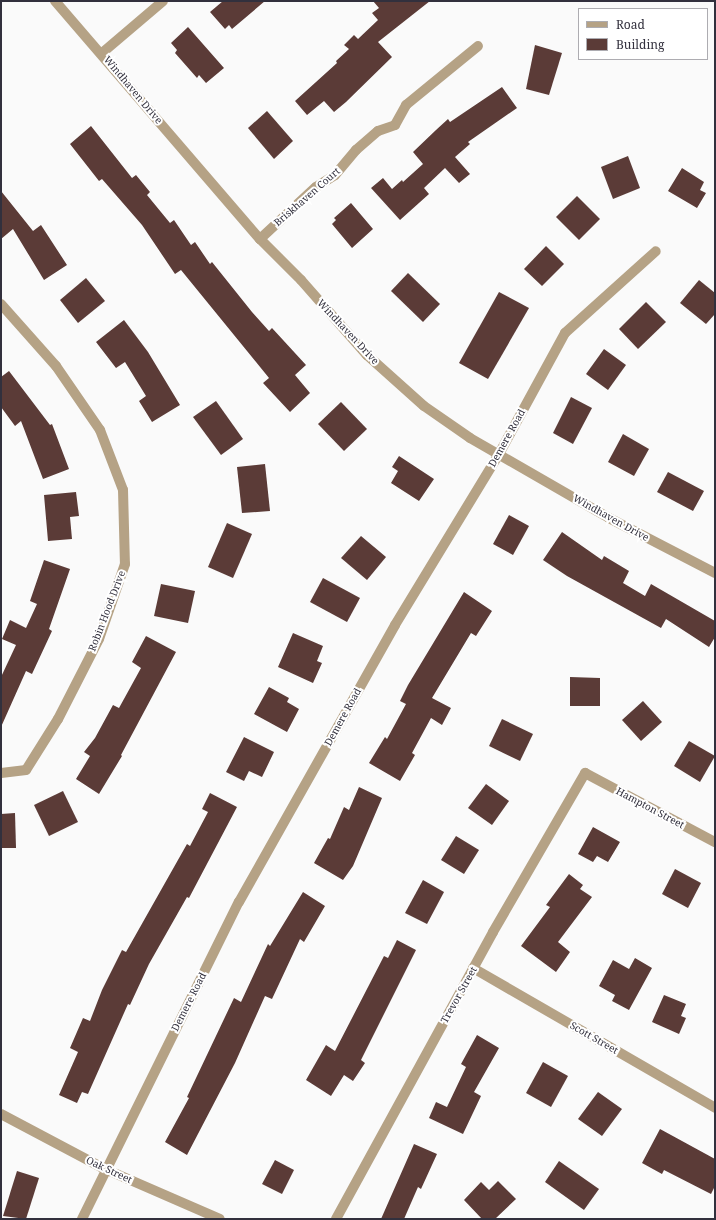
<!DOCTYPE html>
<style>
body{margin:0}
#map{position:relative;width:716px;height:1220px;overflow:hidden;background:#fafafa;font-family:"Noto Serif",serif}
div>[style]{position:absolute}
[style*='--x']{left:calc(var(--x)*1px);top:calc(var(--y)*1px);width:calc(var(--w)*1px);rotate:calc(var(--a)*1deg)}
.building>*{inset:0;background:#5b3b37}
.minor>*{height:10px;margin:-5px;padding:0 5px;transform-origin:5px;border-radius:5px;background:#b5a285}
span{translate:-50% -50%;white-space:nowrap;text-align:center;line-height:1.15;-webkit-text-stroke:4px #fff;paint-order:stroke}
.street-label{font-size:10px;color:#32303d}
.frame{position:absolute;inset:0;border:2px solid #32303d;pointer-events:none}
.legend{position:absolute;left:578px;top:8px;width:130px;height:52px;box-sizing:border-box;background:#fff;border:1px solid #adacb1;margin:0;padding:5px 7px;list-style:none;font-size:12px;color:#32303d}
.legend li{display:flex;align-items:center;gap:8px;height:20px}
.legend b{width:20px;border:1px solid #adacb1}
</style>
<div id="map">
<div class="building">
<div style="clip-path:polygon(223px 1px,265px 1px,232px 29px,229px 25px,225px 29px,210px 12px)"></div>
<div style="clip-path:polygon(373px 1px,430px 1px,378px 42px,392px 57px,346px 102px,334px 112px,324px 101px,307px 115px,295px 101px,337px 63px,336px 61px,349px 49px,344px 45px,354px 35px,358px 39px,378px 20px,372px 13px,379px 8px)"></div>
<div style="clip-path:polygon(188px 27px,224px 68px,206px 83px,199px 75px,197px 78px,175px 53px,177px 50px,171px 43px)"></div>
<div style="clip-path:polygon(535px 45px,562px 53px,549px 95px,526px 89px)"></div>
<div style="clip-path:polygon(502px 87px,517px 108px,468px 142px,470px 144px,455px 157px,470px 174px,459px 183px,445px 168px,424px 188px,429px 194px,400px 220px,371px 188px,383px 178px,392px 189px,402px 180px,403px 182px,423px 164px,413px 152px,436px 130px,448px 119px,450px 122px)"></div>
<div style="clip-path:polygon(267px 111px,293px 141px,274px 159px,248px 128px)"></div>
<div style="clip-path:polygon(91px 126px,132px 178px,136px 175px,150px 192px,147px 195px,170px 223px,174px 220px,191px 245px,195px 242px,210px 264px,212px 262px,252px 312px,269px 331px,272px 328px,306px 365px,295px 375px,310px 393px,290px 412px,263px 383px,269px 378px,181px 270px,175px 274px,142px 225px,102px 179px,99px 181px,70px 144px)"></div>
<div style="clip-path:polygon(628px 156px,640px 188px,613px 199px,601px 167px)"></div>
<div style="clip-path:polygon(682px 168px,704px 182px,700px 190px,706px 193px,697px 208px,668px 191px)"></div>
<div style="clip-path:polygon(1px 191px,33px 231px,41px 225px,67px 265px,44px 280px,13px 229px,1px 239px)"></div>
<div style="clip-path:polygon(577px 196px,600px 219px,579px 240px,556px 217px)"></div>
<div style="clip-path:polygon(351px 203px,373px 229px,352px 248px,332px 224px,336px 220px,334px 218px)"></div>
<div style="clip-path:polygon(546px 246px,564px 264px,542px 286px,524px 269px)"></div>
<div style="clip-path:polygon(408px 273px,440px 304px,423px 322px,391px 291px)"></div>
<div style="clip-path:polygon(86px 278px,105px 301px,78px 323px,60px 300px)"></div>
<div style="clip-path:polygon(699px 280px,715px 293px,715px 314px,706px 324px,680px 303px)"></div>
<div style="clip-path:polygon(499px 292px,529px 308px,488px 379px,459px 363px)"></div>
<div style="clip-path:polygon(646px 302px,666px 322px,638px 349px,619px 329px)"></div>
<div style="clip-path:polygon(124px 320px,148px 352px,180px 405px,152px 422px,139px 401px,146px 396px,125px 362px,116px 368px,96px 342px)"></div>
<div style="clip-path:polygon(604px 349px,626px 365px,608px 390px,586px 374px)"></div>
<div style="clip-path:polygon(9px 371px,50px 425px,52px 424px,69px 469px,43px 479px,21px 421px,15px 426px,1px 407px,1px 377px)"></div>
<div style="clip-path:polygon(571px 397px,592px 408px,573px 444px,553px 433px)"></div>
<div style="clip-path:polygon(216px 401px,243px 439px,221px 455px,193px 417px)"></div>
<div style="clip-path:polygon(341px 402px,367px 429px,344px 451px,318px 424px)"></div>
<div style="clip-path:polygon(623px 434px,649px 449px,634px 476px,608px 462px)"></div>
<div style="clip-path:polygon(399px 456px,434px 479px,419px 501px,391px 483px,398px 471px,392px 467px)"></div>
<div style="clip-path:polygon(265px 464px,270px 511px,242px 513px,237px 467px)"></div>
<div style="clip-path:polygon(668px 472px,704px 491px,693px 511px,657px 492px)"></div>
<div style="clip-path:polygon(76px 492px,79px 516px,70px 517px,72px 539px,48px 541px,44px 495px)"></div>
<div style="clip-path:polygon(509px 515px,529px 526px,513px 555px,493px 544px)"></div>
<div style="clip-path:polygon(227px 523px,252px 534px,233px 578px,208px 567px)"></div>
<div style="clip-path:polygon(562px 532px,602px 560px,604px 556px,629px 571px,623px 583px,645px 596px,651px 584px,715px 621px,715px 637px,709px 647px,666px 619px,661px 628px,567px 576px,543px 560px)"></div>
<div style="clip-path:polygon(361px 536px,386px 557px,367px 580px,341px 558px)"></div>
<div style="clip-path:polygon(44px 560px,70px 569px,49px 629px,52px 631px,32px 674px,26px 671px,1px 727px,1px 677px,16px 645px,2px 639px,10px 620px,26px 628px,37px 604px,30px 601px)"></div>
<div style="clip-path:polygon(323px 578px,360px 598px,347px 622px,310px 602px)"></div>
<div style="clip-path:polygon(161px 584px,195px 591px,188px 623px,154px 616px)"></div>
<div style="clip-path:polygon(464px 592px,492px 611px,476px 636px,471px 633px,432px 698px,451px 708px,442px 725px,431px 718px,412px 753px,415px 755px,400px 781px,369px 763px,385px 737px,387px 739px,406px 704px,400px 701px,408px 685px)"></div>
<div style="clip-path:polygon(293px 633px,323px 646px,317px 661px,322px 663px,313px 683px,278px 667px)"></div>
<div style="clip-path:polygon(146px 636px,176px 652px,121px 755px,122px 756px,99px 794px,76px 779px,90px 756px,84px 752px,95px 738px,113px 705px,119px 708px,141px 668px,132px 662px)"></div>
<div style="clip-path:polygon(570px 677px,600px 678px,600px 706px,570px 706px)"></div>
<div style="clip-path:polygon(269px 687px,289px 698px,287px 702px,299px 709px,287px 732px,254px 714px)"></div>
<div style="clip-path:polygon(643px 701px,662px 722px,641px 741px,622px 720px)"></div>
<div style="clip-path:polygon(502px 719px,533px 734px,520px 761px,489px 746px)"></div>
<div style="clip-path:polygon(244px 737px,274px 752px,262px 777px,249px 771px,244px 781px,226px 772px)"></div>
<div style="clip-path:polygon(689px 741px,715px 756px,700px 782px,674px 766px)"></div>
<div style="clip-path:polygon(486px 784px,509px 801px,492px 825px,468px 808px)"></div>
<div style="clip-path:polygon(359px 787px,382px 798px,353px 866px,343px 880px,314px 863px,328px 838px,330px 839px,344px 807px,349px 810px)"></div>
<div style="clip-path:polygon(63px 791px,78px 822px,49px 836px,34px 805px)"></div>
<div style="clip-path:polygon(210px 793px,237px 807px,189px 898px,187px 897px,149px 964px,130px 1005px,128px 1004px,88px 1094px,82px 1092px,77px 1103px,59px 1095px,78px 1052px,70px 1048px,83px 1018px,90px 1021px,102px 990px,122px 950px,126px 952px,187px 844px,190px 846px,208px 812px,202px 809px)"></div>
<div style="clip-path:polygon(15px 813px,16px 848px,1px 848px,1px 814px)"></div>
<div style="clip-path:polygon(593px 827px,620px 842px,608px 862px,597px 856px,593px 862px,578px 854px)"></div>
<div style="clip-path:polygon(456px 836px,479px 850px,464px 874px,441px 860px)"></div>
<div style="clip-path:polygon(675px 869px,701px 883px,688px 908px,662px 894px)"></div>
<div style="clip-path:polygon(569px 874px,583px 885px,580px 889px,592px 897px,558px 942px,570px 952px,556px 972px,521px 946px,550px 907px,546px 905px)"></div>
<div style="clip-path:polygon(423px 880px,444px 892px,427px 924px,405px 913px)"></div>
<div style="clip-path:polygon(303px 892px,325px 906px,304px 942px,300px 939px,272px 999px,265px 996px,235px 1063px,187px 1155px,165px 1142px,189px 1098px,187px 1097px,234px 998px,241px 1002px,268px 944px,270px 946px)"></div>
<div style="clip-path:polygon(397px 940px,416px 950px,361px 1060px,365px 1063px,353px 1081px,344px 1075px,331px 1096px,306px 1080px,326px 1045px,335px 1051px,384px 956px,388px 958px)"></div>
<div style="clip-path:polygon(635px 958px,652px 968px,629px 1010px,612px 1001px,615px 995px,599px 986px,613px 960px,629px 969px)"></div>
<div style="clip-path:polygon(664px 995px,686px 1004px,681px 1016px,686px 1018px,679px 1034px,652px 1022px)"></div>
<div style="clip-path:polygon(477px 1035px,499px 1048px,474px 1092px,481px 1096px,463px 1134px,429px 1118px,436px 1102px,447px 1107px,466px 1067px,461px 1064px)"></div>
<div style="clip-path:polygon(543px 1062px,568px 1076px,551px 1107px,526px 1093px)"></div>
<div style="clip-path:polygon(598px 1092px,622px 1109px,602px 1136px,578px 1119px)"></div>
<div style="clip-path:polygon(660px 1129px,715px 1159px,715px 1186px,711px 1194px,664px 1170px,662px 1174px,642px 1163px)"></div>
<div style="clip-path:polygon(414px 1144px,437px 1154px,421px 1189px,418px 1187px,404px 1219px,381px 1219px)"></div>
<div style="clip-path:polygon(275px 1160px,294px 1170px,282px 1194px,262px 1184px)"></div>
<div style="clip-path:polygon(559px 1161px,599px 1189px,584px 1210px,545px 1182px)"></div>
<div style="clip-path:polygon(17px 1171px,39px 1178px,26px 1219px,3px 1216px)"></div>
<div style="clip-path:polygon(498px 1181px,516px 1199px,495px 1219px,482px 1219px,464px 1200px,481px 1182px,489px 1190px)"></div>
</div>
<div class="minor">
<div style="--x:55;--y:1;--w:314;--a:49.3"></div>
<div style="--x:260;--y:239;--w:58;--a:45"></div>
<div style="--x:301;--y:280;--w:100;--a:48.7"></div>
<div style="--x:367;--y:355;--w:76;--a:41.8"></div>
<div style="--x:424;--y:406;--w:56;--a:34.8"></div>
<div style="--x:470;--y:438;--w:160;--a:29.9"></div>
<div style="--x:609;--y:518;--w:119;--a:27.4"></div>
<div style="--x:102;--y:53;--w:80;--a:-40.4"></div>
<div style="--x:260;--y:239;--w:76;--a:-42.9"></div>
<div style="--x:316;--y:187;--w:22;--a:-32"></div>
<div style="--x:335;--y:175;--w:33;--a:-50"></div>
<div style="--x:356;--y:150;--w:29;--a:-41"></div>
<div style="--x:378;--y:131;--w:18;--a:-19"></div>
<div style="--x:395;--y:125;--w:23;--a:-61"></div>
<div style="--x:406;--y:105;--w:93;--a:-39.3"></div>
<div style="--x:1;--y:304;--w:83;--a:48.4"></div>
<div style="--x:56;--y:366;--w:78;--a:55.5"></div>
<div style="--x:100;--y:430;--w:64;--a:69"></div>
<div style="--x:123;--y:490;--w:74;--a:88.5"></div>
<div style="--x:125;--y:564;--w:79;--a:109.1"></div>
<div style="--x:99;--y:639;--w:90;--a:117.1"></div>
<div style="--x:58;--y:719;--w:60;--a:122.1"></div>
<div style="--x:26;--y:770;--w:25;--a:173"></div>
<div style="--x:473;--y:968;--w:280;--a:30"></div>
<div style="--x:1;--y:1114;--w:118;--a:27.9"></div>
<div style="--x:105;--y:1169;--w:125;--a:23.5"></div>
<div style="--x:82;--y:1219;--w:354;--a:-63.7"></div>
<div style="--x:239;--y:902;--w:318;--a:-60.6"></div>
<div style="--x:395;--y:625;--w:200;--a:-58.7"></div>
<div style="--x:499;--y:454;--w:138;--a:-61.4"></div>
<div style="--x:565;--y:333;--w:122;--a:-42"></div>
<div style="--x:336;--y:1219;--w:327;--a:-61.3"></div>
<div style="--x:493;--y:932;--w:184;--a:-59.9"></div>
<div style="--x:585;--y:773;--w:147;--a:28"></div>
</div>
<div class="street-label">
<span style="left:133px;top:90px;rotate:50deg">Windhaven Drive</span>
<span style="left:307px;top:197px;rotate:-41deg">Briskhaven Court</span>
<span style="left:348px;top:332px;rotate:47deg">Windhaven Drive</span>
<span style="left:507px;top:438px;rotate:-61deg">Demere Road</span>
<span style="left:611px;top:518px;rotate:29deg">Windhaven Drive</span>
<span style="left:107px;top:611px;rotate:-69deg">Robin Hood Drive</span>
<span style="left:343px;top:717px;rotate:-61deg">Demere Road</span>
<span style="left:650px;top:808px;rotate:28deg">Hampton Street</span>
<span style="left:459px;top:995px;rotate:-61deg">Trevor Street</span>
<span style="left:189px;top:1002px;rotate:-63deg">Demere Road</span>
<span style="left:594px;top:1038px;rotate:30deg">Scott Street</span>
<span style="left:109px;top:1170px;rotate:25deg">Oak Street</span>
</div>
<div class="frame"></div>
<ul class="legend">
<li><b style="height:5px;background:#b5a285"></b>Road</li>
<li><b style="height:11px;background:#5b3b37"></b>Building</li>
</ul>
</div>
